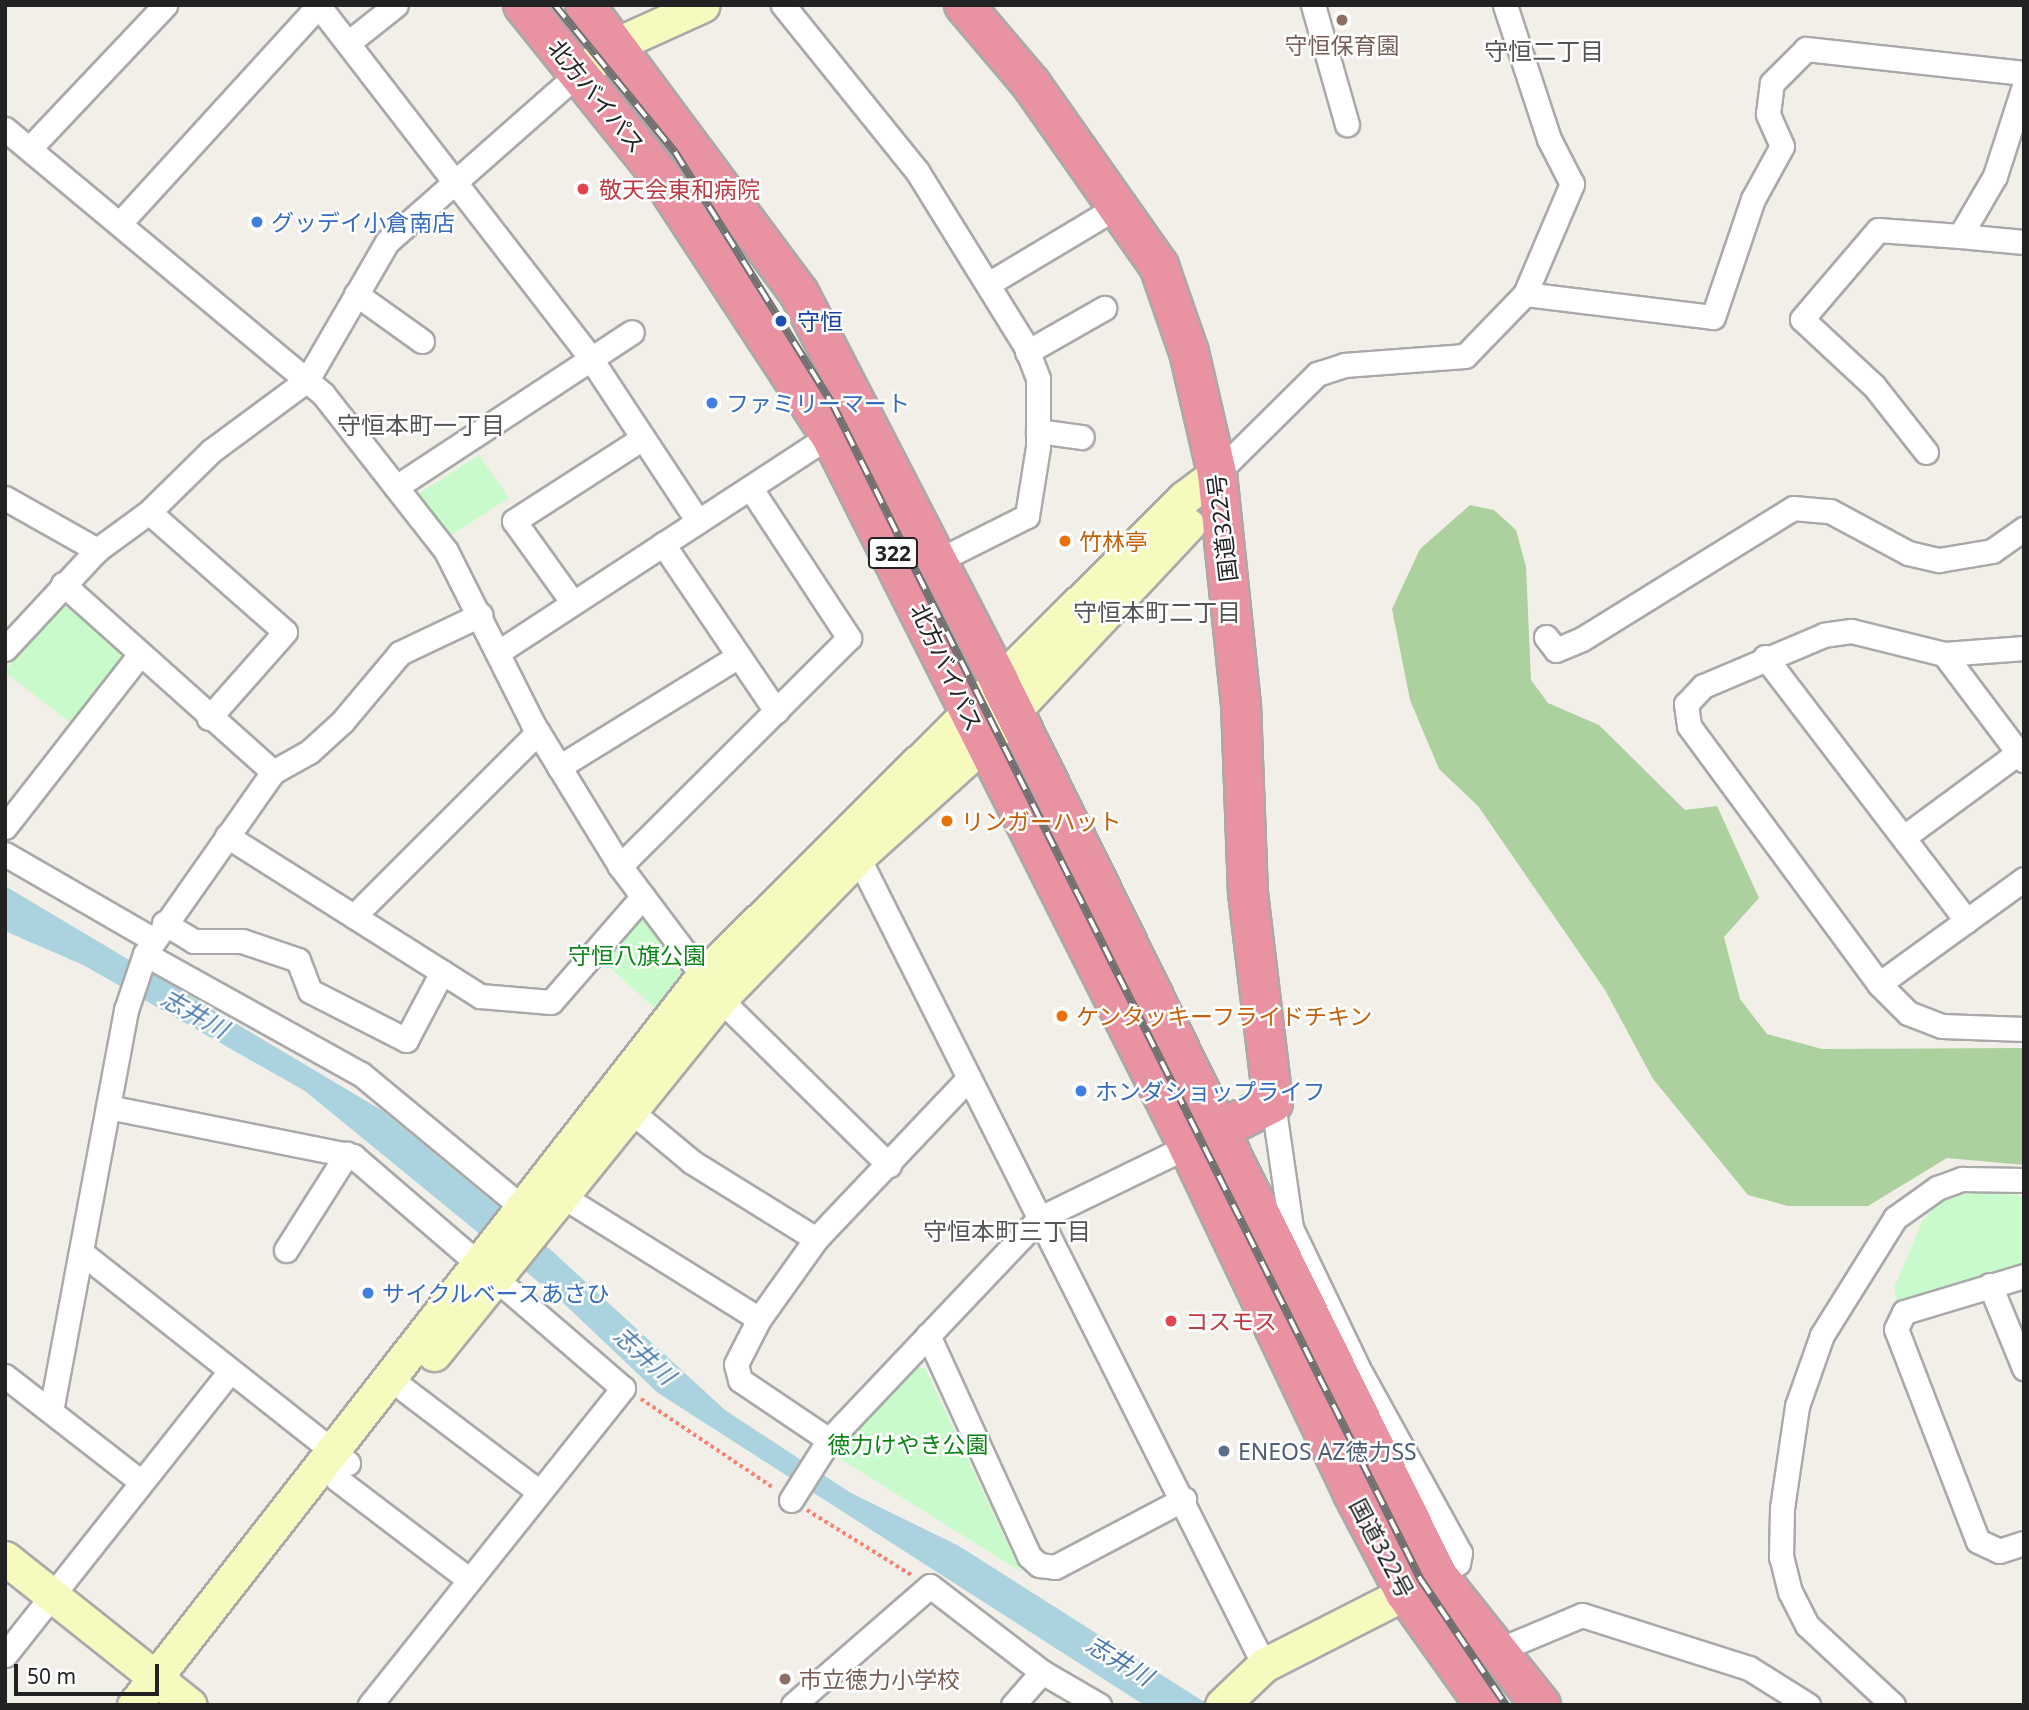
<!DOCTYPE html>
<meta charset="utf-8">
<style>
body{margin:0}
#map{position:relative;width:2029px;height:1710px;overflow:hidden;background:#f2efe9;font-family:"Noto Sans","Noto Sans JP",sans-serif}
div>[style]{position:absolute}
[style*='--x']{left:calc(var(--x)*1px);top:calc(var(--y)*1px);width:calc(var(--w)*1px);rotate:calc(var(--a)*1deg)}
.forest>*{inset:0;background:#add19e}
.park>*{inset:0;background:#c8facc}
.water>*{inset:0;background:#aad3df}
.path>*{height:3.5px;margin-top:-1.75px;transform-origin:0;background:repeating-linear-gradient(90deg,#fa8072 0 3.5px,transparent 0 7px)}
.roads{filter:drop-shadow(2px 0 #a9a9a9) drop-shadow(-2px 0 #a9a9a9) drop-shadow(0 2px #a9a9a9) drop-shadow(0 -2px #a9a9a9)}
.street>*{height:23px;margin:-11.5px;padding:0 11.5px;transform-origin:11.5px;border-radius:11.5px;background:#fff}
.secondary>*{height:33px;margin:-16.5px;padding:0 16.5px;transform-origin:16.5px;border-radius:16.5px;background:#f7fabf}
.highway>*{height:38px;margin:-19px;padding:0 19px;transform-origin:19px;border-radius:19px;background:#e892a2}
.rail>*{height:8px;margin-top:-4px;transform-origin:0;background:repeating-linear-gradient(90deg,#fff 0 16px,#707070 0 32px);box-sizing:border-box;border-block:2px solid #707070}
.dots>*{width:19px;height:19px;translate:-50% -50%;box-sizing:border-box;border:4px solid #fff;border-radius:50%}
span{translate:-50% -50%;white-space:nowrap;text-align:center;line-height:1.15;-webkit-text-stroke:5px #fff;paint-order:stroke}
.shield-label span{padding:2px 5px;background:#fff;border:2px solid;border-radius:5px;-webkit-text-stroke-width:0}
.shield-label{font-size:21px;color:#222;font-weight:700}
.education-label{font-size:23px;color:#785e54}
.left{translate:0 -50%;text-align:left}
.street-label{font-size:23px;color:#222}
.health-label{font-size:23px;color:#be3a42}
.shop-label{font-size:23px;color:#366cbe}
.transit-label{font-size:23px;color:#164399}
.food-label{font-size:23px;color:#c56008}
.park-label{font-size:23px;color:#0c8416}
.service-label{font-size:23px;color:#4e5e75}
.neighbourhood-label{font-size:24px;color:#555}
.water-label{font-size:24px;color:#4a7aab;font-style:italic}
.frame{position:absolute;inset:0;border:7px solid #222;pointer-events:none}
.scale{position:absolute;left:14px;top:1664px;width:145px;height:32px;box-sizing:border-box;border:4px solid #222;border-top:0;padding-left:9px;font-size:21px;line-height:24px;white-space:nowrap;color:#222;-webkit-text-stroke:5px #fff;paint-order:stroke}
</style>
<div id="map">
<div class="forest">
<div style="clip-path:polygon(1470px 505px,1494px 510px,1516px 530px,1526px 567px,1531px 680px,1548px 703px,1599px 725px,1685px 810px,1717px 806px,1759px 898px,1724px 937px,1740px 999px,1767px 1034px,1822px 1049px,2024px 1048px,2024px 1165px,1947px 1158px,1868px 1206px,1788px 1206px,1748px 1195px,1653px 1079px,1605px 990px,1478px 806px,1439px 769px,1410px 700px,1392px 609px,1420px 549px)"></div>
</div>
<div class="park">
<div style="clip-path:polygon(479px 455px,509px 498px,444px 540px,416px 505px,418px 494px)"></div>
<div style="clip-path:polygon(64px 599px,121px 648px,121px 659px,71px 723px,5px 672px,41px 619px)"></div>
<div style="clip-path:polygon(630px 916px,645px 920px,686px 973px,656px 1009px,598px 957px)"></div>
<div style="clip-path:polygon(1977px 1191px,2024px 1196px,2024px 1269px,1898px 1309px,1894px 1288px,1923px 1220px,1943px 1199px)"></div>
<div style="clip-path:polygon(911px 1368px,925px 1368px,1021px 1572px,831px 1453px)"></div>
</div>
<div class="water">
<div style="clip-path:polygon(5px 886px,383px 1111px,552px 1251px,725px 1410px,851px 1493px,959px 1546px,1209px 1705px,1144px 1705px,658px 1393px,558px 1298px,305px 1091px,83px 965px,5px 931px)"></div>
</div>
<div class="path">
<div style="--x:641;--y:1399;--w:160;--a:33.8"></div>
<div style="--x:807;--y:1510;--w:125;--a:31.9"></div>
</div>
<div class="roads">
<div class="street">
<div style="--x:318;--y:5;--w:443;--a:52.3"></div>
<div style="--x:589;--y:356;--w:198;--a:56.6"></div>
<div style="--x:783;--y:5;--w:213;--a:51.1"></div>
<div style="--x:917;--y:171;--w:207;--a:58.2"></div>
<div style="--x:1026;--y:347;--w:34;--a:69"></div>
<div style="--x:1038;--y:379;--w:68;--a:90"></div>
<div style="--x:1038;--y:447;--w:70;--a:99.1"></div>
<div style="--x:1027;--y:516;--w:101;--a:153.4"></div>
<div style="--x:1313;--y:5;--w:124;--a:74.1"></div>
<div style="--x:348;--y:43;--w:61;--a:-38.4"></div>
<div style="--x:2024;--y:86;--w:95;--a:107.9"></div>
<div style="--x:1995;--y:176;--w:69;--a:120.3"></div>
<div style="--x:1960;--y:236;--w:64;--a:5.4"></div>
<div style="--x:5;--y:129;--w:414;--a:39.8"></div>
<div style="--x:323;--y:394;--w:199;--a:51.9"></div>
<div style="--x:446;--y:551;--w:194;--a:63.3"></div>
<div style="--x:533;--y:724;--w:167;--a:58.5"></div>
<div style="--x:620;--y:866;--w:166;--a:53.1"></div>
<div style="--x:720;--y:999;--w:237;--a:44.5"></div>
<div style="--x:30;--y:148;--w:197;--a:-46.6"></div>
<div style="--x:121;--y:222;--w:292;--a:-47.6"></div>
<div style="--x:988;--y:284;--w:154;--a:-30.9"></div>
<div style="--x:356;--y:294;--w:81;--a:35.5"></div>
<div style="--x:1525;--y:294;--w:189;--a:7"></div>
<div style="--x:1713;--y:317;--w:125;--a:-71.3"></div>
<div style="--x:1753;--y:199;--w:60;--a:-61.3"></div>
<div style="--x:1782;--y:146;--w:35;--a:-114"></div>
<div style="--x:1768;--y:114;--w:31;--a:-83"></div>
<div style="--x:1772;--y:83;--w:48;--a:-45"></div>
<div style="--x:1806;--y:49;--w:219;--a:6.3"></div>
<div style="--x:1027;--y:352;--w:89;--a:-29.7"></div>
<div style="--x:1038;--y:431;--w:44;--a:7.8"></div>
<div style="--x:1926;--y:452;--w:84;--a:-128.2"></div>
<div style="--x:1874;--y:386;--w:98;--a:-137.1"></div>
<div style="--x:1802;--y:319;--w:117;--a:-49.5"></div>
<div style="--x:1878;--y:230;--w:82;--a:4.2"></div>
<div style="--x:1217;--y:473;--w:141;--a:-44.7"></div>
<div style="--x:1317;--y:374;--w:28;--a:-18"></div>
<div style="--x:1344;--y:365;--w:121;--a:-4.3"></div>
<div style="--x:1465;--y:356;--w:86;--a:-45.9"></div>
<div style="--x:1525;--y:294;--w:120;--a:-66.9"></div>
<div style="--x:1572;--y:184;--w:51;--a:-117.1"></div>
<div style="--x:1549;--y:139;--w:141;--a:-108.2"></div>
<div style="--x:396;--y:487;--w:282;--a:-33.3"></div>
<div style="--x:5;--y:498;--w:106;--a:29.5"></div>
<div style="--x:149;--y:512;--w:181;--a:41.4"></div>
<div style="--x:285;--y:632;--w:115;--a:131.5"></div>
<div style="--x:663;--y:544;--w:202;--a:55.9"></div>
<div style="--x:63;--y:584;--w:282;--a:41.8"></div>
<div style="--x:273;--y:772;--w:41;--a:-29.1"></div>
<div style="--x:309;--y:752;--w:45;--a:-42.3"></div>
<div style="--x:342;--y:722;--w:90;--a:-50"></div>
<div style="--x:400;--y:653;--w:89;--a:-25.4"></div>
<div style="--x:573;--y:603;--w:101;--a:-125.7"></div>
<div style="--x:514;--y:521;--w:153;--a:-32.8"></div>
<div style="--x:1546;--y:637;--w:16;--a:52"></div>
<div style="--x:1556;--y:650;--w:28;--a:-23"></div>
<div style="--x:1582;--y:639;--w:248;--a:-31.8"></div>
<div style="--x:1793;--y:508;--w:37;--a:5"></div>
<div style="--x:1830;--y:511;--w:89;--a:28.3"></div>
<div style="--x:1908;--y:553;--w:32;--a:13"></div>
<div style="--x:1939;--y:560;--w:54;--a:-9.6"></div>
<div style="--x:1992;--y:551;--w:39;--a:-35"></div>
<div style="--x:2024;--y:648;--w:80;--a:175.7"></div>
<div style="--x:1944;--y:654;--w:96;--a:-166.1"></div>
<div style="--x:1851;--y:631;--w:27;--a:172"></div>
<div style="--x:1824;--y:635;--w:131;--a:157.1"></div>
<div style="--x:1703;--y:686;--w:25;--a:133"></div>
<div style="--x:1686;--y:704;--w:22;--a:82"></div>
<div style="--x:1689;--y:726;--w:320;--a:53.6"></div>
<div style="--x:1879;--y:984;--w:41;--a:45"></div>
<div style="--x:1908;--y:1013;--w:36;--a:21"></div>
<div style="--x:1942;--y:1026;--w:82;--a:2.1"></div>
<div style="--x:5;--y:649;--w:135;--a:-47.1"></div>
<div style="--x:97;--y:550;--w:64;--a:-36.2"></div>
<div style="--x:149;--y:512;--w:87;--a:-44.5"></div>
<div style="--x:211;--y:451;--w:119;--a:-36.5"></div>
<div style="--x:307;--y:380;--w:160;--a:-59.9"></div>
<div style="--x:387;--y:242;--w:256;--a:-41.4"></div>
<div style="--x:500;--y:651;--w:394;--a:-33.2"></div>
<div style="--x:1944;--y:654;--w:133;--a:53"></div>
<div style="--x:1765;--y:657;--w:332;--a:52.6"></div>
<div style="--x:559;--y:767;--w:211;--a:-31.7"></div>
<div style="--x:5;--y:827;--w:216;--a:-52"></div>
<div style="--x:227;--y:836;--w:299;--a:32.3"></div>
<div style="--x:480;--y:996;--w:71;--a:4.8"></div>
<div style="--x:551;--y:1002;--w:140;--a:-49"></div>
<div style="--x:1904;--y:837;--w:142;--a:-36.4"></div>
<div style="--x:852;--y:845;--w:918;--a:63.32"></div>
<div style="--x:5;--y:854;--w:170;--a:30"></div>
<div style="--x:620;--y:866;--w:323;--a:-44.9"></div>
<div style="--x:849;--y:638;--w:178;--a:-123.3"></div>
<div style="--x:354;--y:916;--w:260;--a:-45"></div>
<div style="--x:164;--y:923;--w:35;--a:31"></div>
<div style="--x:194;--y:941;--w:48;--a:0"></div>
<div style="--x:242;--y:941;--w:59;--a:18.7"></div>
<div style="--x:298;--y:960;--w:33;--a:69"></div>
<div style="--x:310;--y:991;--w:108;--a:27"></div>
<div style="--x:406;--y:1040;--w:77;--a:-62.1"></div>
<div style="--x:145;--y:954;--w:247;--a:29.1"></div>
<div style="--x:361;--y:1074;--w:209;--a:39.6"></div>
<div style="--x:1879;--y:984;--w:179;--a:-35.9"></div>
<div style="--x:1273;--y:1103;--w:126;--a:81.8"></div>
<div style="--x:1291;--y:1228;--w:155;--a:64.4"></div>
<div style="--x:1358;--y:1368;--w:211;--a:61.1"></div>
<div style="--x:1460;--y:1553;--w:10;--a:101"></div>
<div style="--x:1458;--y:1563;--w:24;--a:147"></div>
<div style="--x:108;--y:1107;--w:250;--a:11.3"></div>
<div style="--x:353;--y:1156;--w:356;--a:40.7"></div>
<div style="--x:623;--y:1388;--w:406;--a:128.6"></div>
<div style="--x:632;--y:1112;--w:78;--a:39.8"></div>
<div style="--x:692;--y:1162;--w:146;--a:31.8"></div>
<div style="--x:551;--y:1189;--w:245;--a:32"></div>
<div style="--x:286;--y:1250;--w:114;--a:-57.6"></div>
<div style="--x:82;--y:1253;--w:339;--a:38.3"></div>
<div style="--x:2024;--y:1276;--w:125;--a:163.3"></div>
<div style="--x:1904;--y:1312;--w:19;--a:115"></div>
<div style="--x:1896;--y:1329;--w:227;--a:68.9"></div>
<div style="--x:1978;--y:1541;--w:23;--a:25"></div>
<div style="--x:1999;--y:1551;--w:26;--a:-18"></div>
<div style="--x:1990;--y:1285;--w:90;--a:67.7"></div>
<div style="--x:928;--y:1335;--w:243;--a:65.4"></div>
<div style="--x:1029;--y:1556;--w:13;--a:42"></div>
<div style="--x:1039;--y:1565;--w:16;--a:7"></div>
<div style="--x:1055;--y:1567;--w:146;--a:-27.8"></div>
<div style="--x:5;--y:1376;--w:171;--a:37.9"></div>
<div style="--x:405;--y:1390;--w:167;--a:37.2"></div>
<div style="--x:51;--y:1411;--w:408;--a:-79.4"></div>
<div style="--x:126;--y:1010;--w:59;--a:-71.3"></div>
<div style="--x:145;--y:954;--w:223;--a:-54.9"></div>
<div style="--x:829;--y:1440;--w:107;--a:-146"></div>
<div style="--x:740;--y:1380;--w:16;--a:-104"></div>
<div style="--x:736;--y:1364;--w:51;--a:-62.9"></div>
<div style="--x:759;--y:1319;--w:98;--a:-54.5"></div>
<div style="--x:816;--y:1239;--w:222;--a:-46.5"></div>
<div style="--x:337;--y:1479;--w:163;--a:37.3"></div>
<div style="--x:791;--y:1500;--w:71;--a:-57.7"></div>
<div style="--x:829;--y:1440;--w:306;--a:-46.5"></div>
<div style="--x:1040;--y:1218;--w:165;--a:-25.9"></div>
<div style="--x:1496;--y:1651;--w:93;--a:-22.7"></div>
<div style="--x:1582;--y:1615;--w:175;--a:17.6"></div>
<div style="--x:1749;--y:1668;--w:70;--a:32.1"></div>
<div style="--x:5;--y:1655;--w:362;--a:-51.6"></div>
<div style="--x:793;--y:1705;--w:181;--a:-41"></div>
<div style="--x:930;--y:1586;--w:141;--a:37.5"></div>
<div style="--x:1042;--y:1672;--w:66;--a:30.1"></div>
<div style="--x:1013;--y:1705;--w:44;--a:-48.7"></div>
<div style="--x:1893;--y:1705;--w:117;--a:-137.1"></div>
<div style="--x:1807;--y:1625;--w:37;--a:-117"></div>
<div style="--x:1790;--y:1592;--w:36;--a:-104"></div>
<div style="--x:1781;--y:1557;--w:49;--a:-88.8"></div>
<div style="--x:1782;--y:1508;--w:103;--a:-81.6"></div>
<div style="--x:1797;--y:1406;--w:75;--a:-70.6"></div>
<div style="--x:1822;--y:1335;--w:138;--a:-58"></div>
<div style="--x:1895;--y:1218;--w:52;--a:-35.5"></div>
<div style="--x:1937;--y:1188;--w:27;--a:-20"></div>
<div style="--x:1962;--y:1179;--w:62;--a:0.9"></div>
</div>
<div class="secondary">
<div style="--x:579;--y:73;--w:48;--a:-37.3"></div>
<div style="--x:617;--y:44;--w:94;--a:-24.4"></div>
<div style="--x:434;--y:1354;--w:456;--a:-51.1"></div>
<div style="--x:720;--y:999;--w:199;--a:-45.8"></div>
<div style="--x:859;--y:856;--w:167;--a:-42.1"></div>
<div style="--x:983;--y:744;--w:300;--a:-46.9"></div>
<div style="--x:5;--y:1558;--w:236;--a:38.5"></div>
<div style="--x:134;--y:1705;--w:925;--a:-52.03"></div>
<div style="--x:703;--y:976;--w:678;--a:-44.82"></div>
<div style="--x:1184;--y:498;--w:41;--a:-37.1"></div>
<div style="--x:1222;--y:1705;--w:58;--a:-43.6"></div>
<div style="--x:1264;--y:1665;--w:183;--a:-27"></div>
</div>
<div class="highway">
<div style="--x:523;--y:5;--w:217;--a:51.2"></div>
<div style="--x:659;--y:174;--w:312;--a:56.8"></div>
<div style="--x:830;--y:435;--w:796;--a:63.27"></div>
<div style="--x:1188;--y:1146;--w:383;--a:64.6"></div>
<div style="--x:1352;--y:1492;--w:114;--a:62.3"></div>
<div style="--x:1405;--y:1593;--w:138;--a:54.5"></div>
<div style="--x:585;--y:5;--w:359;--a:53.4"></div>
<div style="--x:799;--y:293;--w:439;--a:62.7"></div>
<div style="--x:1000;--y:683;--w:995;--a:63.87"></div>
<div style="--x:1438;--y:1576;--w:165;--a:51.4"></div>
<div style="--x:964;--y:5;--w:104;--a:49.7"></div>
<div style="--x:1031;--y:84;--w:223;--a:54.9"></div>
<div style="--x:1159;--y:266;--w:91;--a:70.8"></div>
<div style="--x:1189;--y:352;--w:124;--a:77"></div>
<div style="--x:1217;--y:473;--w:232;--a:84.1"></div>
<div style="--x:1241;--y:704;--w:189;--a:87.9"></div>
<div style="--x:1248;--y:893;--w:211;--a:83.2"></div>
<div style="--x:1273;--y:1103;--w:86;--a:153.1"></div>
</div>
</div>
<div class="rail">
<div style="--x:555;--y:5;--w:190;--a:50.8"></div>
<div style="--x:675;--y:152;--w:296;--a:58"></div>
<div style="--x:832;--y:403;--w:1316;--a:63.42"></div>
<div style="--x:1421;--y:1580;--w:151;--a:55.8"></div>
</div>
<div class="dots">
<div style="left:1342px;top:20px;background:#8d6e63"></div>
<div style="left:583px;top:189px;background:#e0444e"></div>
<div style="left:257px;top:222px;background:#3f7fe0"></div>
<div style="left:781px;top:321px;background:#1a4fb4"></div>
<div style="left:712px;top:403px;background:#3f7fe0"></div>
<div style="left:1065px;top:541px;background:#e8710a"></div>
<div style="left:947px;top:821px;background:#e8710a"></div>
<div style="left:1062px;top:1016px;background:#e8710a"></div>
<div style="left:1081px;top:1091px;background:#3f7fe0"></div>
<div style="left:368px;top:1293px;background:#3f7fe0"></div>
<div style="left:1171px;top:1321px;background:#e0444e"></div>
<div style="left:1224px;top:1451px;background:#5c6f8a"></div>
<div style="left:785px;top:1679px;background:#8d6e63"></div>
</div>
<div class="shield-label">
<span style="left:893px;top:553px">322</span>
</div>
<div class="education-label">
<span style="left:1342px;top:45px">守恒保育園</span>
<span class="left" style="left:799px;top:1679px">市立徳力小学校</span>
</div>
<div class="street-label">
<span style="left:597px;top:96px;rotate:51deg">北方バイパス</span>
<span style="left:1222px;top:528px;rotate:-97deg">国道322号</span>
<span style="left:947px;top:667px;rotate:65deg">北方バイパス</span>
<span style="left:1382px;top:1548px;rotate:62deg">国道322号</span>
</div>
<div class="health-label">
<span class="left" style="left:599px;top:189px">敬天会東和病院</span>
<span class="left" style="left:1185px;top:1321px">コスモス</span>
</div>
<div class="shop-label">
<span class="left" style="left:271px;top:222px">グッデイ小倉南店</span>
<span class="left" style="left:726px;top:403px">ファミリーマート</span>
<span class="left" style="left:1095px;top:1091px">ホンダショップライフ</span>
<span class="left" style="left:382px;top:1293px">サイクルベースあさひ</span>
</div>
<div class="transit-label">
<span class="left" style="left:797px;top:321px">守恒</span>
</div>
<div class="food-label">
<span class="left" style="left:1079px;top:541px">竹林亭</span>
<span class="left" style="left:961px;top:821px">リンガーハット</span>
<span class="left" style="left:1076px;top:1016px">ケンタッキーフライドチキン</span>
</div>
<div class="park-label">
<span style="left:637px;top:955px">守恒八旗公園</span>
<span style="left:908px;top:1444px">徳力けやき公園</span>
</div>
<div class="service-label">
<span class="left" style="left:1238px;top:1451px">ENEOS AZ徳力SS</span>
</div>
<div class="neighbourhood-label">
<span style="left:1544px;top:51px">守恒二丁目</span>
<span style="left:421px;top:425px">守恒本町一丁目</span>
<span style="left:1157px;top:612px">守恒本町二丁目</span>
<span style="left:1007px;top:1231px">守恒本町三丁目</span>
</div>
<div class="water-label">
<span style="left:195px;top:1013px;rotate:29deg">志井川</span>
<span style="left:645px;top:1355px;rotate:42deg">志井川</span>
<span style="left:1120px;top:1660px;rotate:31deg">志井川</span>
</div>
<div class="frame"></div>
<div class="scale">50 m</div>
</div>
